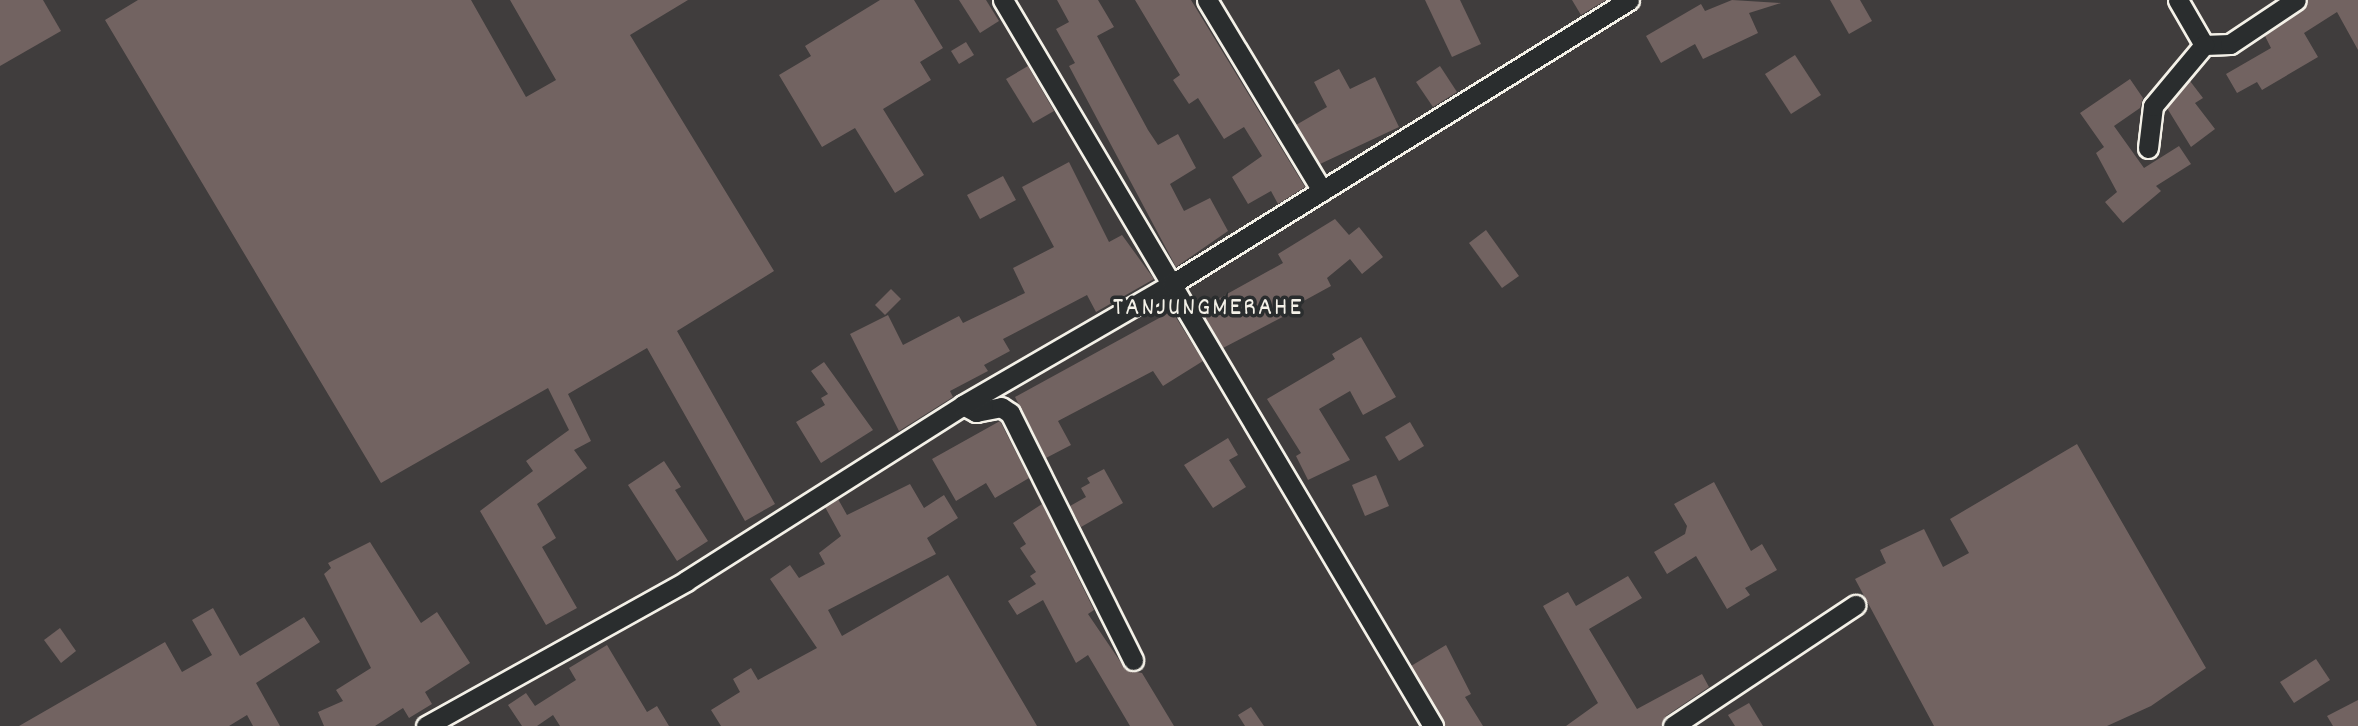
<!DOCTYPE html>
<style>
body{margin:0}
#map{position:relative;width:2358px;height:726px;overflow:hidden;background:#403d3d;font-family:Dekko,sans-serif}
div>[style]{position:absolute}
[style*='--x']{left:calc(var(--x)*1px);top:calc(var(--y)*1px);width:calc(var(--w)*1px);rotate:calc(var(--a)*1deg)}
.building>*{inset:0;background:#726361}
.roads{filter:drop-shadow(2px 0 #f4f1e8) drop-shadow(-2px 0 #f4f1e8) drop-shadow(0 2px #f4f1e8) drop-shadow(0 -2px #f4f1e8)}
.street>*{height:19px;margin:-9.5px;padding:0 9.5px;transform-origin:9.5px;border-radius:9.5px;background:#2a2d2e}
span{translate:-50% -50%;white-space:nowrap;text-align:center;line-height:1.15;-webkit-text-stroke:7px #2a2d2e;paint-order:stroke}
.quarter-label{font-size:26px;color:#f4f1e8;letter-spacing:2px}
</style>
<div id="map">
<div class="building">
<div style="clip-path:polygon(0 0,43px 0,61px 31px,0 66px)"></div>
<div style="clip-path:polygon(138px 0,471px 0,526px 97px,556px 80px,510px 0,688px 0,630px 35px,774px 271px,677px 331px,775px 504px,745px 521px,647px 348px,568px 394px,591px 441px,574px 450px,587px 468px,537px 504px,556px 538px,542px 547px,577px 608px,546px 625px,480px 511px,533px 471px,526px 461px,569px 430px,548px 388px,381px 483px,105px 20px)"></div>
<div style="clip-path:polygon(880px 0,914px 0,943px 48px,920px 62px,931px 80px,883px 109px,924px 175px,895px 193px,855px 128px,822px 147px,779px 75px,811px 56px,805px 46px)"></div>
<div style="clip-path:polygon(959px 0,986px 0,999px 21px,980px 33px)"></div>
<div style="clip-path:polygon(1057px 0,1098px 0,1114px 27px,1097px 36px,1148px 130px,1158px 145px,1178px 134px,1196px 168px,1170px 184px,1184px 211px,1210px 198px,1228px 231px,1176px 267px,1069px 66px,1075px 63px,1056px 29px,1069px 22px)"></div>
<div style="clip-path:polygon(1135px 0,1191px 0,1305px 187px,1278px 204px,1271px 191px,1248px 204px,1232px 177px,1262px 156px,1244px 127px,1224px 139px,1198px 98px,1189px 104px,1173px 80px,1180px 75px)"></div>
<div style="clip-path:polygon(1425px 0,1460px 0,1481px 44px,1452px 57px)"></div>
<div style="clip-path:polygon(1572px 0,1606px 0,1581px 15px)"></div>
<div style="clip-path:polygon(1732px 0,1781px 3px,1749px 13px,1758px 33px,1703px 59px,1695px 44px,1661px 63px,1646px 36px,1701px 4px,1705px 11px)"></div>
<div style="clip-path:polygon(1830px 0,1860px 0,1872px 21px,1849px 34px)"></div>
<div style="clip-path:polygon(2308px 0,2358px 0,2358px 50px,2337px 12px,2304px 33px,2318px 57px,2262px 90px,2257px 82px,2237px 93px,2226px 74px,2271px 48px,2265px 36px,2303px 10px)"></div>
<div style="clip-path:polygon(966px 42px,974px 55px,959px 64px,951px 51px)"></div>
<div style="clip-path:polygon(1795px 55px,1821px 95px,1791px 114px,1765px 74px)"></div>
<div style="clip-path:polygon(1028px 66px,1054px 111px,1033px 123px,1006px 79px)"></div>
<div style="clip-path:polygon(1440px 66px,1457px 92px,1433px 107px,1416px 82px)"></div>
<div style="clip-path:polygon(1339px 69px,1350px 89px,1375px 77px,1399px 127px,1320px 164px,1296px 125px,1327px 107px,1314px 82px)"></div>
<div style="clip-path:polygon(2130px 79px,2143px 98px,2140px 108px,2114px 126px,2144px 168px,2179px 146px,2191px 164px,2156px 186px,2161px 191px,2123px 223px,2105px 202px,2117px 192px,2096px 153px,2104px 147px,2080px 113px)"></div>
<div style="clip-path:polygon(2190px 81px,2203px 98px,2195px 103px,2215px 129px,2191px 147px,2167px 108px)"></div>
<div style="clip-path:polygon(1069px 162px,1109px 242px,1122px 235px,1154px 279px,1096px 312px,1087px 295px,1003px 339px,1010px 351px,984px 365px,988px 371px,950px 391px,953px 397px,899px 431px,850px 334px,888px 315px,903px 345px,959px 316px,963px 323px,1025px 293px,1013px 268px,1054px 247px,1022px 187px)"></div>
<div style="clip-path:polygon(1003px 176px,1016px 200px,980px 219px,967px 195px)"></div>
<div style="clip-path:polygon(1335px 219px,1349px 235px,1359px 227px,1383px 257px,1362px 274px,1350px 259px,1327px 278px,1331px 286px,1300px 303px,1302px 307px,1223px 348px,1200px 309px,1283px 263px,1278px 254px)"></div>
<div style="clip-path:polygon(1486px 230px,1519px 276px,1502px 288px,1469px 243px)"></div>
<div style="clip-path:polygon(891px 289px,901px 299px,885px 315px,875px 305px)"></div>
<div style="clip-path:polygon(1172px 311px,1203px 361px,1163px 386px,1153px 371px,1058px 421px,1071px 445px,1046px 458px,1015px 397px)"></div>
<div style="clip-path:polygon(1361px 337px,1396px 397px,1363px 415px,1350px 391px,1319px 409px,1350px 460px,1308px 480px,1296px 456px,1301px 453px,1267px 399px,1335px 359px,1332px 354px)"></div>
<div style="clip-path:polygon(824px 362px,873px 430px,821px 463px,796px 422px,825px 405px,821px 398px,828px 394px,811px 371px)"></div>
<div style="clip-path:polygon(1000px 421px,1029px 478px,995px 498px,986px 483px,956px 501px,932px 459px)"></div>
<div style="clip-path:polygon(1410px 422px,1424px 446px,1399px 461px,1385px 437px)"></div>
<div style="clip-path:polygon(1228px 438px,1238px 455px,1229px 460px,1246px 487px,1213px 508px,1184px 465px)"></div>
<div style="clip-path:polygon(2077px 444px,2206px 668px,2151px 706px,2107px 726px,1934px 726px,1855px 579px,1886px 563px,1880px 550px,1924px 529px,1943px 567px,1969px 553px,1950px 519px)"></div>
<div style="clip-path:polygon(664px 461px,681px 487px,675px 490px,708px 541px,677px 561px,628px 485px)"></div>
<div style="clip-path:polygon(1104px 469px,1123px 503px,1081px 527px,1070px 506px,1086px 497px,1081px 488px,1090px 483px,1087px 478px)"></div>
<div style="clip-path:polygon(1376px 475px,1389px 506px,1365px 516px,1352px 485px)"></div>
<div style="clip-path:polygon(1714px 482px,1751px 551px,1762px 544px,1777px 570px,1745px 588px,1750px 595px,1727px 609px,1696px 556px,1667px 574px,1654px 552px,1685px 534px,1687px 526px,1674px 504px)"></div>
<div style="clip-path:polygon(910px 484px,924px 508px,944px 495px,958px 518px,927px 538px,936px 554px,828px 610px,842px 636px,948px 575px,1037px 726px,721px 726px,711px 710px,740px 692px,733px 679px,751px 668px,758px 680px,817px 648px,770px 579px,790px 565px,799px 578px,825px 564px,819px 553px,841px 536px,825px 507px,838px 499px,847px 515px)"></div>
<div style="clip-path:polygon(1042px 504px,1094px 610px,1088px 614px,1126px 670px,1142px 673px,1174px 726px,1130px 726px,1088px 655px,1076px 663px,1043px 600px,1017px 615px,1008px 601px,1036px 584px,1030px 576px,1036px 572px,1020px 548px,1026px 544px,1013px 523px)"></div>
<div style="clip-path:polygon(370px 542px,421px 623px,437px 612px,470px 663px,425px 692px,432px 704px,409px 718px,403px 708px,375px 726px,324px 726px,318px 712px,343px 701px,336px 690px,371px 668px,324px 574px,331px 568px,328px 563px)"></div>
<div style="clip-path:polygon(1628px 576px,1642px 598px,1589px 629px,1637px 709px,1702px 674px,1709px 687px,1666px 716px,1661px 726px,1566px 726px,1598px 703px,1543px 606px,1568px 592px,1576px 606px)"></div>
<div style="clip-path:polygon(213px 608px,240px 656px,304px 617px,320px 642px,256px 683px,280px 726px,253px 726px,247px 715px,229px 726px,19px 726px,165px 642px,182px 672px,212px 655px,192px 620px)"></div>
<div style="clip-path:polygon(60px 628px,76px 651px,61px 663px,44px 640px)"></div>
<div style="clip-path:polygon(607px 645px,647px 712px,657px 706px,669px 726px,560px 726px,553px 715px,537px 726px,522px 726px,508px 705px,526px 693px,535px 706px,576px 680px,569px 668px)"></div>
<div style="clip-path:polygon(1446px 645px,1471px 694px,1465px 697px,1483px 726px,1445px 726px,1411px 666px)"></div>
<div style="clip-path:polygon(2316px 659px,2330px 680px,2294px 703px,2280px 682px)"></div>
<div style="clip-path:polygon(2358px 700px,2358px 726px,2333px 726px,2327px 716px)"></div>
<div style="clip-path:polygon(1749px 703px,1763px 726px,1735px 726px,1728px 715px)"></div>
<div style="clip-path:polygon(1251px 707px,1264px 726px,1245px 726px,1238px 715px)"></div>
</div>
<div class="roads">
<div class="street">
<div style="--x:1003;--y:0;--w:844;--a:59.36"></div>
<div style="--x:1207;--y:0;--w:223;--a:58.9"></div>
<div style="--x:2178;--y:0;--w:52;--a:60"></div>
<div style="--x:2204;--y:45;--w:26;--a:-2"></div>
<div style="--x:2230;--y:44;--w:79;--a:-33.7"></div>
<div style="--x:2148;--y:148;--w:42;--a:-83.2"></div>
<div style="--x:2153;--y:106;--w:80;--a:-50.1"></div>
<div style="--x:963;--y:405;--w:15;--a:28"></div>
<div style="--x:976;--y:412;--w:25;--a:-11"></div>
<div style="--x:1001;--y:407;--w:11;--a:34"></div>
<div style="--x:1010;--y:413;--w:276;--a:63.5"></div>
<div style="--x:426;--y:726;--w:298;--a:-29.1"></div>
<div style="--x:686;--y:581;--w:328;--a:-32.4"></div>
<div style="--x:963;--y:405;--w:241;--a:-30.1"></div>
<div style="--x:1172;--y:284;--w:538;--a:-31.86"></div>
<div style="--x:1673;--y:726;--w:219;--a:-33.6"></div>
</div>
</div>
<div class="quarter-label">
<span style="left:1208px;top:309px">TANJUNGMERAHE</span>
</div>
</div>
